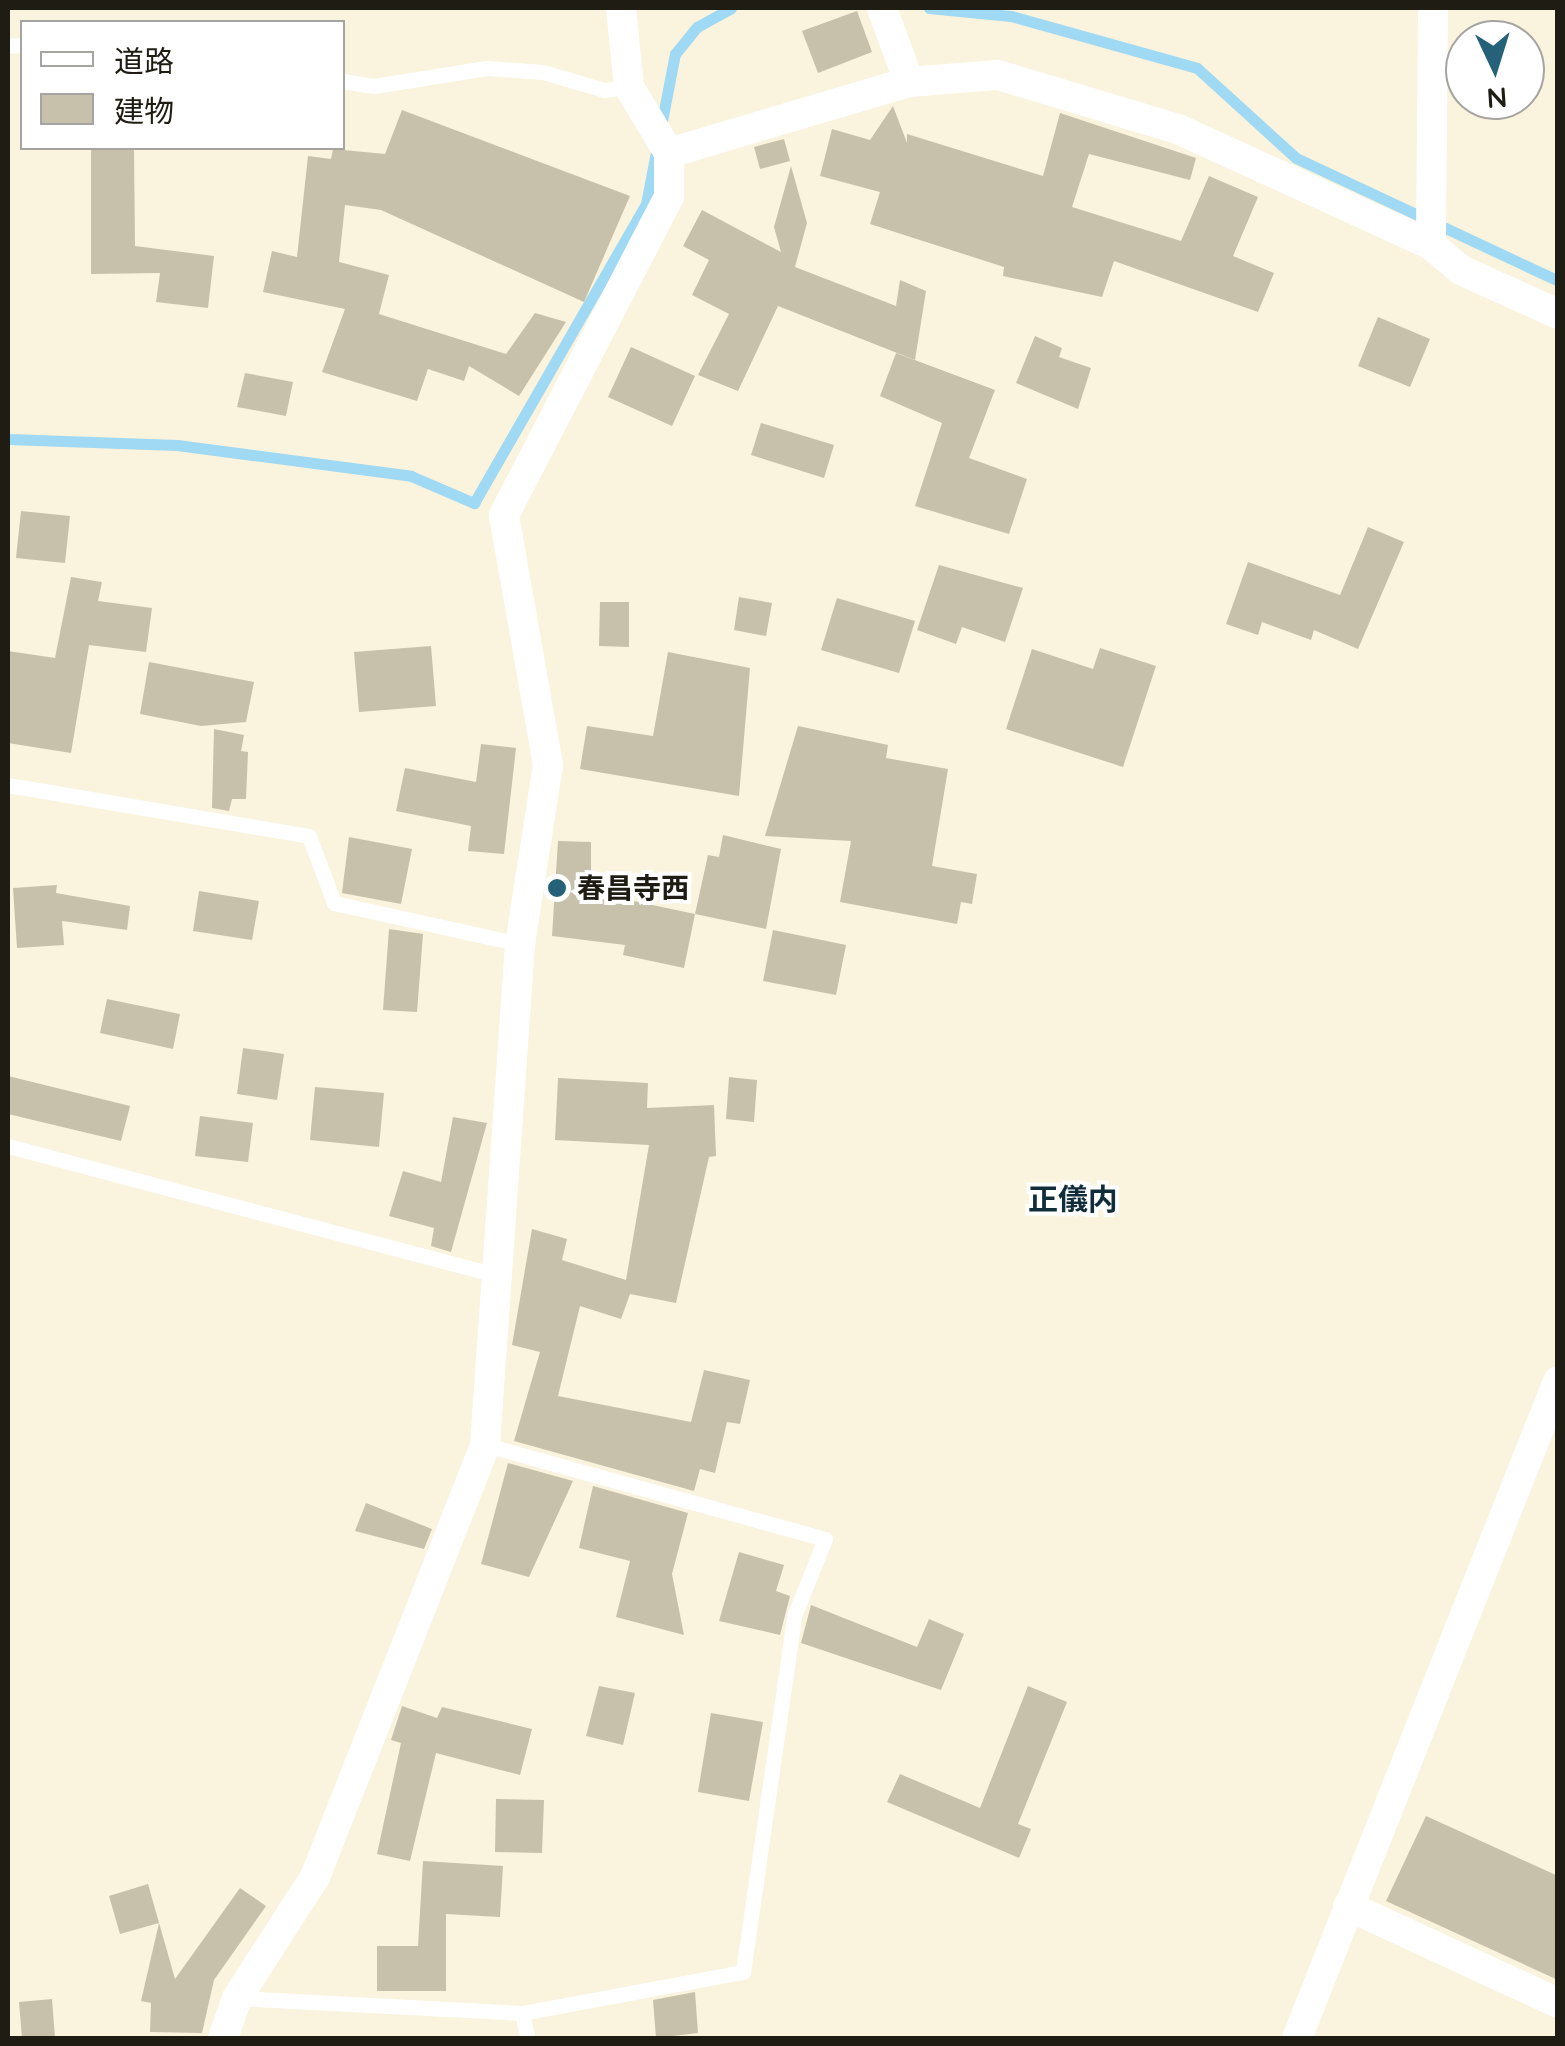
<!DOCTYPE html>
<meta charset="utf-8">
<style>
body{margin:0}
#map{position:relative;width:1565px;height:2046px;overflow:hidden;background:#faf3dd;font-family:Quicksand,"Noto Sans JP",sans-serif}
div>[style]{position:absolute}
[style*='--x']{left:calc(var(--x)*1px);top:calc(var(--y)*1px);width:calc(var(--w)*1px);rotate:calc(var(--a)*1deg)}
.stream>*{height:11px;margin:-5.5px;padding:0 5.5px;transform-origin:5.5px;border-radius:5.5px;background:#9fd9f3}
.building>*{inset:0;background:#c7c1ab}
.service>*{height:15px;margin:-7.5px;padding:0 7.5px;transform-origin:7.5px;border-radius:7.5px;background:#fff}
.minor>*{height:30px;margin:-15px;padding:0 15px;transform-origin:15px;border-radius:15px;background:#fff}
.dots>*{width:28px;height:28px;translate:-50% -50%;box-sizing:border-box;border:5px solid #fff;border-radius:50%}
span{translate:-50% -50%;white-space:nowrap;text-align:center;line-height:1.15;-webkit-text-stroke:8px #fff;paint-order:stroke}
.poi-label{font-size:28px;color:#1f1c14;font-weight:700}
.left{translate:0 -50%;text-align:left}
.neighbourhood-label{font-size:30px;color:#112d39;font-weight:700}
.frame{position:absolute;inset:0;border:10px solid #1f1c14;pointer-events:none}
.legend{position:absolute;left:20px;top:20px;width:325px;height:130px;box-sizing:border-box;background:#fff;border:2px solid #a5a4a1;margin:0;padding:12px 18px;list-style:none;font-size:30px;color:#1f1c14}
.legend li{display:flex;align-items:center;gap:20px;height:50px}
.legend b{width:50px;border:2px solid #a5a4a1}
.north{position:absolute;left:1445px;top:20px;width:100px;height:100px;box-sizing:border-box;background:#fff;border:2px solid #a5a4a1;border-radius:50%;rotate:176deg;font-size:28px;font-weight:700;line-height:40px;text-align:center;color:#1f1c14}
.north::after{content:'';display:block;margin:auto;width:35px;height:45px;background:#256179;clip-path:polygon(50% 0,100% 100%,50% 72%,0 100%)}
</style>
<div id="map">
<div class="stream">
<div style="--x:929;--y:8;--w:82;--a:5.6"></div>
<div style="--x:1011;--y:16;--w:193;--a:15.6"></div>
<div style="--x:1197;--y:68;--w:134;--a:42.3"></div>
<div style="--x:1296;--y:158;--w:289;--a:25.1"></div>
<div style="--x:8;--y:439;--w:169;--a:2"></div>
<div style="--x:177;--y:445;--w:236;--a:7.5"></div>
<div style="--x:411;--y:476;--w:69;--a:23.2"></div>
<div style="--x:474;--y:503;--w:345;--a:-60.1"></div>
<div style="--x:646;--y:204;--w:153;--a:-79.1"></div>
<div style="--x:675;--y:54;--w:35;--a:-51"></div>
<div style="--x:697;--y:27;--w:39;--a:-29"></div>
</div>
<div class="building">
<div style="clip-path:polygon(857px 11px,872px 52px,818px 73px,802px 31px)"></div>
<div style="clip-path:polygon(893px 106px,907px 143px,907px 134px,1043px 176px,1060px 113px,1196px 158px,1190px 180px,1089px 154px,1072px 207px,1181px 241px,1209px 176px,1258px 197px,1233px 256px,1274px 273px,1258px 312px,1114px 261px,1102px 297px,1003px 276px,1004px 267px,870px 224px,880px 192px,820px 176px,832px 129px,870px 140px)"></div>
<div style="clip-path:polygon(402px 110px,630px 196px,584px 302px,381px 210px,345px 205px,339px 262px,389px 275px,379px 314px,506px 354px,535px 313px,566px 322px,519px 396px,469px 366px,464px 381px,428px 369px,417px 401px,322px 372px,345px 309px,263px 292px,272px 251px,297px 257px,308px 156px,331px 159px,333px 149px,385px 154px)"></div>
<div style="clip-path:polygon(784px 139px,790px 161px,760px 169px,754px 147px)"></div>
<div style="clip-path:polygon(91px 148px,134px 148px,135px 246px,214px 256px,208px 308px,156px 302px,160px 273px,91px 274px)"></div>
<div style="clip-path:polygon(791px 166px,807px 223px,795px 267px,896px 306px,900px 280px,926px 291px,915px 360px,778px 306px,738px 391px,698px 375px,729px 314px,692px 295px,709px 260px,683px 246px,702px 210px,781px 252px,774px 227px)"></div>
<div style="clip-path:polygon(1378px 317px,1430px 339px,1410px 387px,1358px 366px)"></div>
<div style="clip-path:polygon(1035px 336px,1062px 348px,1059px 357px,1091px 368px,1078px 409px,1016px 383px)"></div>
<div style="clip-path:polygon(631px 347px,695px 376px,672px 426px,608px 397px)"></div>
<div style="clip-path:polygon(896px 353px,995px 390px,969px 458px,1027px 479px,1009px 534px,915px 506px,942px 423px,880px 396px)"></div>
<div style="clip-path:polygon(245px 373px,293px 382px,286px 416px,237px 407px)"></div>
<div style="clip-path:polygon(761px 423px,834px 445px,824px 478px,751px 455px)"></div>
<div style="clip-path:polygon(21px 511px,70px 516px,65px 563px,16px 558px)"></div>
<div style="clip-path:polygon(1368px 527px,1404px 542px,1358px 649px,1314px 630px,1311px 640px,1262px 622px,1258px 635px,1226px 624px,1248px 562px,1340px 595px)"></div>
<div style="clip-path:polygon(939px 565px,1023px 588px,1005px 642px,962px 627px,956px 644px,917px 630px)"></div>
<div style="clip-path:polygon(71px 577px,102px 582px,98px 601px,152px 608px,146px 652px,89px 645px,71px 753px,8px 743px,8px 651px,55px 658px)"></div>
<div style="clip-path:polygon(739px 597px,772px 603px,766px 636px,734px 630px)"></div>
<div style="clip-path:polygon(837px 598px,915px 621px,899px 673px,821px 650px)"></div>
<div style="clip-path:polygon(600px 602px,629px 602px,629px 647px,599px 646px)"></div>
<div style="clip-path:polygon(431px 646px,436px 706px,359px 712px,354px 652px)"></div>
<div style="clip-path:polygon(1100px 648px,1156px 666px,1123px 767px,1006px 729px,1032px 649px,1093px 669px)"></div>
<div style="clip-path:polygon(668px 652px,750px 668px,739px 796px,580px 769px,587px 726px,653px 736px)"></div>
<div style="clip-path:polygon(149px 662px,254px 682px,246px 722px,201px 726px,140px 714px)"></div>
<div style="clip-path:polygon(798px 726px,888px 745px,886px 758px,948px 769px,932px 866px,977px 874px,972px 904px,961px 902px,957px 924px,840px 902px,851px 841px,765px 836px)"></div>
<div style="clip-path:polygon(214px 729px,244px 735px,241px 751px,248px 752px,246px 799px,232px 799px,229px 811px,212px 808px)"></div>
<div style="clip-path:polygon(481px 744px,516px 748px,504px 854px,468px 851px,471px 826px,396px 811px,405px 768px,476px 782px)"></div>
<div style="clip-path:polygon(723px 835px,781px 849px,766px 929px,695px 914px,708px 855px,719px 857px)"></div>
<div style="clip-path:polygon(349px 837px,412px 849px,401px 904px,342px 893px)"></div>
<div style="clip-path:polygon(558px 841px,591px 842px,591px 892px,695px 914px,684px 968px,623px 955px,625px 945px,552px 936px)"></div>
<div style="clip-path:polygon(57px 885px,56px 893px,130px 906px,127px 930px,62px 921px,64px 945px,17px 948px,13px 888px)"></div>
<div style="clip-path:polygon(199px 891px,259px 901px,252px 940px,193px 931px)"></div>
<div style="clip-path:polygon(389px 929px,423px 934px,417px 1012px,383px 1010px)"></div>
<div style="clip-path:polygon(773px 930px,846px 945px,836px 995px,763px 981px)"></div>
<div style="clip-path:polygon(107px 999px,180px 1014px,173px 1049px,100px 1033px)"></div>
<div style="clip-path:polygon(243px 1048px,284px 1054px,277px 1100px,237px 1094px)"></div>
<div style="clip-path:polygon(8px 1076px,130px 1106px,121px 1141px,8px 1114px)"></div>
<div style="clip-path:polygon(729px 1077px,757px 1080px,754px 1122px,726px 1119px)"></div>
<div style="clip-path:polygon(558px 1078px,648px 1083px,647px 1108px,714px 1105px,716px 1156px,709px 1157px,676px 1303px,630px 1294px,621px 1319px,580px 1306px,558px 1396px,691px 1422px,704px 1370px,750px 1380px,740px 1424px,727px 1422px,715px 1473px,700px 1469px,694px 1491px,514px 1441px,540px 1352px,512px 1345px,532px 1229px,567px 1239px,562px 1260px,626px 1280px,649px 1145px,555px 1140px)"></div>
<div style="clip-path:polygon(315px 1087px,384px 1093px,379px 1147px,310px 1140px)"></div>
<div style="clip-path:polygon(200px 1116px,253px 1123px,248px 1162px,195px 1156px)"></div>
<div style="clip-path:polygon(453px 1117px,487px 1123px,451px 1252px,431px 1246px,434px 1228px,389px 1216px,403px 1171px,441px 1182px)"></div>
<div style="clip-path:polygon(508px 1463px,573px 1481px,529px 1577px,481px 1564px)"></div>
<div style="clip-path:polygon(593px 1486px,688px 1513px,672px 1574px,684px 1635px,616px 1617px,630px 1561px,579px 1548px)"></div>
<div style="clip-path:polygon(366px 1503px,432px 1529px,424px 1549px,355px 1531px)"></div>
<div style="clip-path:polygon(739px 1552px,784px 1565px,776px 1591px,790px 1596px,780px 1635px,719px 1621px)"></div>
<div style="clip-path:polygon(811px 1605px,917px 1647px,929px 1619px,964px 1634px,941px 1690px,801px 1643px)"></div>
<div style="clip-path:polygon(599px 1686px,635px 1693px,623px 1745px,586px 1736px)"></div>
<div style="clip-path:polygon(1028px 1686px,1067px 1702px,1018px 1824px,1031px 1829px,1019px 1858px,887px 1802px,900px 1774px,980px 1808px)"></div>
<div style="clip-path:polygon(402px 1706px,437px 1718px,442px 1707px,532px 1729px,520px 1775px,436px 1753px,410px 1861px,377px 1854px,401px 1743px,391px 1740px)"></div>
<div style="clip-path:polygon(711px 1713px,763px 1722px,749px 1801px,698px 1792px)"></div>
<div style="clip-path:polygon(496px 1799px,544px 1800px,542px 1853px,495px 1852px)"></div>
<div style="clip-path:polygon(1426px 1816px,1558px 1876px,1558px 1980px,1386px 1901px)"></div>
<div style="clip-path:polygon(423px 1861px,503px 1866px,500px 1917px,446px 1914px,446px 1991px,377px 1991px,377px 1946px,418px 1946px)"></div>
<div style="clip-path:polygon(148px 1884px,175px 1979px,240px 1888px,266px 1906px,214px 1980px,202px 2033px,150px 2032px,151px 2003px,141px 2001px,159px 1923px,120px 1934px,109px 1896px)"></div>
<div style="clip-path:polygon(695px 1992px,698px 2033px,656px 2038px,653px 2000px)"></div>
<div style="clip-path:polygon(52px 1999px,55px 2038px,22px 2038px,19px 2002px)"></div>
</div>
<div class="service">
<div style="--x:8;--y:46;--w:14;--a:-4"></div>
<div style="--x:342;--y:81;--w:32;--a:9"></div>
<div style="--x:374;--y:86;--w:114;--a:-9.1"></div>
<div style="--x:487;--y:68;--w:56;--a:4.1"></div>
<div style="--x:543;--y:72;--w:64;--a:16.4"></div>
<div style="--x:604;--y:90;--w:25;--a:-7"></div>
<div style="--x:8;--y:785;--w:305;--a:9.6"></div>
<div style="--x:309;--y:836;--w:72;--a:69.5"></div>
<div style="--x:334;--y:903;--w:190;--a:12.4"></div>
<div style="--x:8;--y:1146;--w:501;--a:14.81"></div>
<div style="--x:237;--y:1998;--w:285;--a:3"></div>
<div style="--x:522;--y:2013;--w:225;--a:-10.5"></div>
<div style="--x:743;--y:1972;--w:360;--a:-81.8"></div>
<div style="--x:794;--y:1616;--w:83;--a:-68.1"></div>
<div style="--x:825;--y:1539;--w:353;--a:-164.5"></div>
<div style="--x:522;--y:2013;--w:26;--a:77"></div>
</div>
<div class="minor">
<div style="--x:882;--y:8;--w:79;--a:70"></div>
<div style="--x:1433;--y:8;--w:237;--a:90.5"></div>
<div style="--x:1431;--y:245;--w:39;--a:40"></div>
<div style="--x:1461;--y:270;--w:107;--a:24.4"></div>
<div style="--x:669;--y:153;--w:250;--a:-16.5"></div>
<div style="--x:909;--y:82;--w:89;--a:-4.5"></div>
<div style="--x:998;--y:75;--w:188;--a:16.7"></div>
<div style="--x:1178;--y:129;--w:278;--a:24.6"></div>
<div style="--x:1348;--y:1906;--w:231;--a:24.8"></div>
<div style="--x:223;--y:2038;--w:42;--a:-70.7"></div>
<div style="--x:237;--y:1998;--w:144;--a:-57.2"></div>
<div style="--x:315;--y:1877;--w:464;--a:-68.5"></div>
<div style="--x:485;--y:1445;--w:502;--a:-86"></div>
<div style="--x:520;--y:944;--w:181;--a:-81.1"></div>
<div style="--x:548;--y:765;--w:254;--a:-100"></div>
<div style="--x:504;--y:515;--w:358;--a:-62.6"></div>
<div style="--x:669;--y:197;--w:44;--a:-90"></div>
<div style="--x:669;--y:153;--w:77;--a:-121.2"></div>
<div style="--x:629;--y:87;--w:79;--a:-95.8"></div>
<div style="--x:1297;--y:2038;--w:707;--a:-68.33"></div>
</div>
<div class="dots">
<div style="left:557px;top:888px;background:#256179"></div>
</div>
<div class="poi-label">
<span class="left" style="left:577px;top:888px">春昌寺西</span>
</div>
<div class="neighbourhood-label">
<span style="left:1073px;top:1199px">正儀内</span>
</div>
<div class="frame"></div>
<ul class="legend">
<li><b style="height:12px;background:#fff"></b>道路</li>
<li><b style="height:28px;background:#c7c1ab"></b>建物</li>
</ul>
<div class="north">N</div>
</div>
